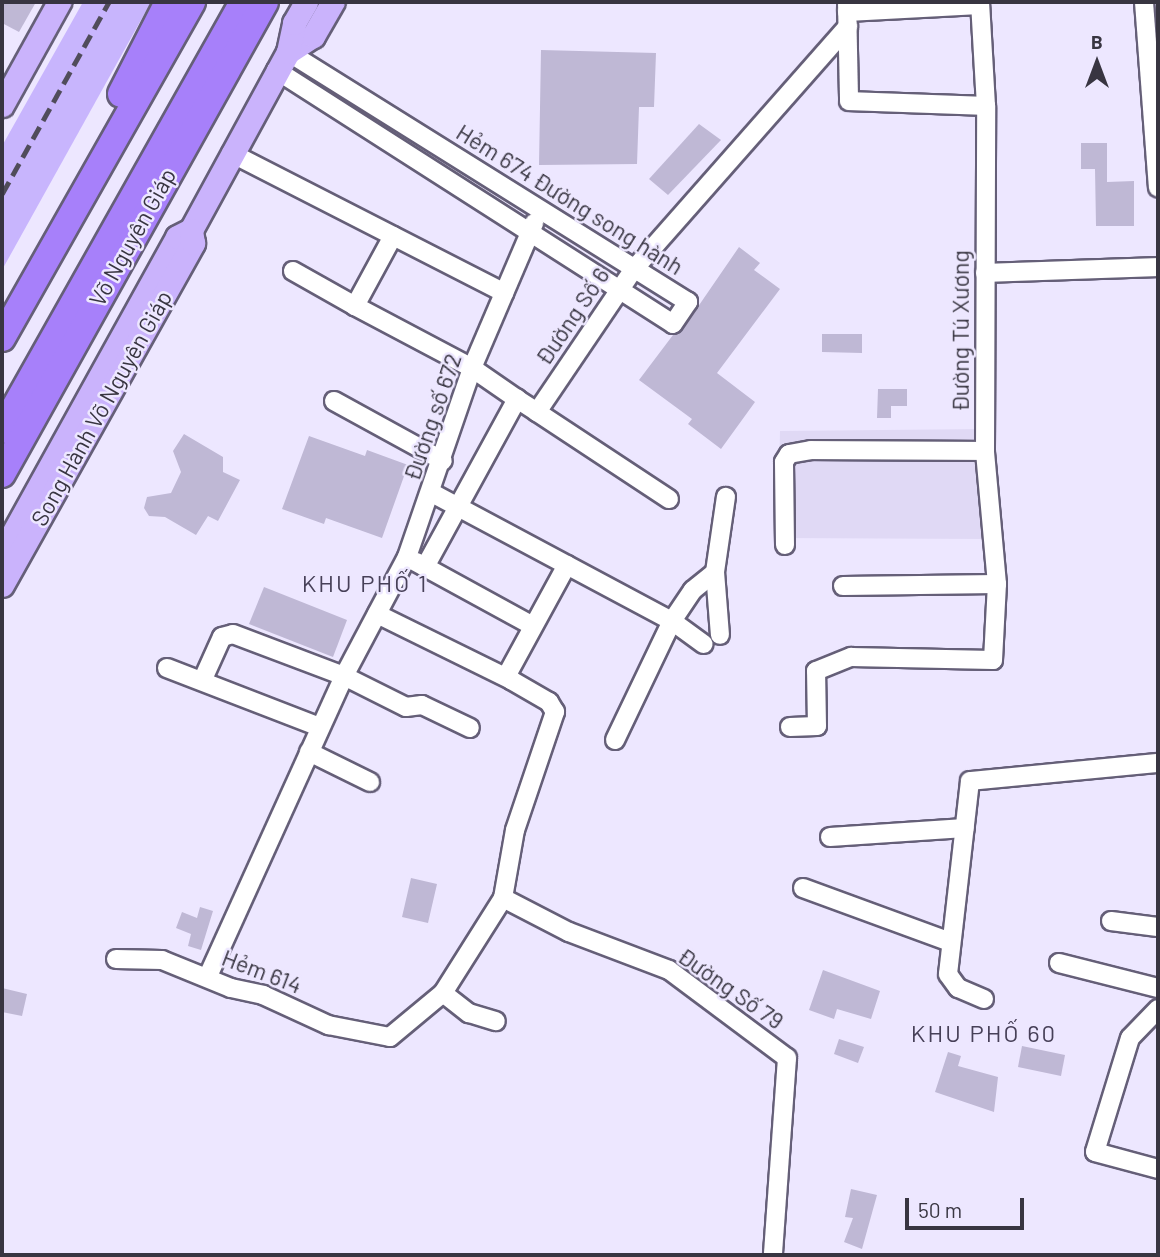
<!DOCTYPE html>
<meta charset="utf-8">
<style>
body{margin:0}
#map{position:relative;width:1160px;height:1257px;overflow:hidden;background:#ede7ff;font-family:Barlow,sans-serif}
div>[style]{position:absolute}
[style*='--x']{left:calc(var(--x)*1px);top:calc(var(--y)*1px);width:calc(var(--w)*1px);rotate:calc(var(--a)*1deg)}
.built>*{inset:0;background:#e0d9f5}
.green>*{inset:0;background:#c8b5fd}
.building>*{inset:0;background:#bfb8d5}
.roads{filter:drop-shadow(2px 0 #655f78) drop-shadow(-2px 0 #655f78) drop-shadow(0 2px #655f78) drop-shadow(0 -2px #655f78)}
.minor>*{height:18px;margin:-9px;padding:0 9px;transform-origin:9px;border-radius:9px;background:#fff}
.major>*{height:23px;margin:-11.5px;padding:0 11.5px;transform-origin:11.5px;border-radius:11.5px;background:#cab3fc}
.highway>*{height:26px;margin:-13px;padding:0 13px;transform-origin:13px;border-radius:13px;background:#a780fa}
.rail>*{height:4.5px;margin-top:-2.25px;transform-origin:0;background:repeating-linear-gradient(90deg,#504c5a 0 14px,transparent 0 21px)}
span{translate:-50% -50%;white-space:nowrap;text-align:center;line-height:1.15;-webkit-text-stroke:5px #ede7ff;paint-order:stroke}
.street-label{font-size:23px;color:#383541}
.neighbourhood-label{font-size:24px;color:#474058;letter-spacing:2px}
.frame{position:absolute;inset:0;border:4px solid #383541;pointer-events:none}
.north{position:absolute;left:1062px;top:28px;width:70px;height:70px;-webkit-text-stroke:5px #ede7ff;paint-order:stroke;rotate:0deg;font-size:19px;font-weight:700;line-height:28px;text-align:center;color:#383541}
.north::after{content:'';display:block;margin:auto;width:24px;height:32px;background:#383541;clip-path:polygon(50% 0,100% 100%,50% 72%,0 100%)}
.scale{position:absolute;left:905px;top:1198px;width:119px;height:32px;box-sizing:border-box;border:4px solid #383541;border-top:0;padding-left:9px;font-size:21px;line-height:24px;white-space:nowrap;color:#383541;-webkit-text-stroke:5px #ede7ff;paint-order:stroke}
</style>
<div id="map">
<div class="built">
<div style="clip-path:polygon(984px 429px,987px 539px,778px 538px,780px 431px)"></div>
</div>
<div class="green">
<div style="clip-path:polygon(83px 2px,151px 2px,2px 270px,2px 146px)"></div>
</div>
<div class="building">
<div style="clip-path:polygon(2px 2px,36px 2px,19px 32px,2px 23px)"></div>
<div style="clip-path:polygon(541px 50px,656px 53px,654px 107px,639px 107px,637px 164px,539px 165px)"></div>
<div style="clip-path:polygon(699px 124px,721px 140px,668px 195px,649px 179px)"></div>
<div style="clip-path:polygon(1081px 143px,1107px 143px,1107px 182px,1134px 181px,1134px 226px,1096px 226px,1095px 169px,1081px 169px)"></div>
<div style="clip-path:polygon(739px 247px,760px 263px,754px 270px,780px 289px,717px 373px,755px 402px,721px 449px,688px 424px,692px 419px,639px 380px,673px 335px,682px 330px)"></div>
<div style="clip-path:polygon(822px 334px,862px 334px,862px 353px,822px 352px)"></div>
<div style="clip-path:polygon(878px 389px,907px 389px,907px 406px,891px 406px,891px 418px,877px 418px)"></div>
<div style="clip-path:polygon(184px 434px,223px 457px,223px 472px,240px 480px,218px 521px,208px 516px,196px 535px,165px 517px,149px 516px,144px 508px,147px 497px,171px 493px,181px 472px,173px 451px)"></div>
<div style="clip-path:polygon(309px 436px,365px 456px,367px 450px,408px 465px,382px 538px,326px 518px,324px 524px,282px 509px)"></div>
<div style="clip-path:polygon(264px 587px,347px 620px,333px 657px,249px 624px)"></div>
<div style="clip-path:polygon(411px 878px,437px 884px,428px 923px,402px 917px)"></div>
<div style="clip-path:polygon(200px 907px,213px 911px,201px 950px,188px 946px,191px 934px,176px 928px,182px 912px,197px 918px)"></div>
<div style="clip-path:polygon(823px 970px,880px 991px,871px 1019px,837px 1009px,834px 1019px,809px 1010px)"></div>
<div style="clip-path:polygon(2px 988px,27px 994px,22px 1016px,2px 1012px)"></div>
<div style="clip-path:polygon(839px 1039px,864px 1047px,858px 1063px,834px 1054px)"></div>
<div style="clip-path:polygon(1022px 1046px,1065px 1055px,1061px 1076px,1018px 1067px)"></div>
<div style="clip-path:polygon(948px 1052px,961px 1056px,958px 1066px,998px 1077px,994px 1112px,935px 1092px)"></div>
<div style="clip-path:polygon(851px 1189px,877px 1195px,862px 1249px,844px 1242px,853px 1218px,845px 1217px)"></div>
</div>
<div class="roads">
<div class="minor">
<div style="--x:847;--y:2;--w:99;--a:88.8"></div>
<div style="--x:849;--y:101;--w:137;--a:2.1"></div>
<div style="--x:1144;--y:2;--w:186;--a:85.7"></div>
<div style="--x:847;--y:12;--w:133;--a:-3"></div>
<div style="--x:276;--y:70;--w:471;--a:32.6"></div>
<div style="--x:673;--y:324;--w:27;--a:-56"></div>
<div style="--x:688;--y:302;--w:472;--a:-148"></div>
<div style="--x:231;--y:153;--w:307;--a:27.1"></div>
<div style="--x:393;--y:236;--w:80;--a:118.5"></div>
<div style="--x:355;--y:306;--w:132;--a:27.9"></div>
<div style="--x:472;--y:368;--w:55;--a:34.6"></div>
<div style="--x:293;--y:271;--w:71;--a:29.4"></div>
<div style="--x:985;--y:273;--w:173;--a:-2"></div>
<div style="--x:334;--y:401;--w:124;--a:28.8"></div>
<div style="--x:537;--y:412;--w:158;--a:33.4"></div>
<div style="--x:432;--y:493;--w:272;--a:28.1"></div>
<div style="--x:672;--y:621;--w:39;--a:36"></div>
<div style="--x:785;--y:545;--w:83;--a:-90.7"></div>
<div style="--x:784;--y:462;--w:9;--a:-58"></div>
<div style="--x:789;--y:454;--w:22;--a:-10"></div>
<div style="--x:811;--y:450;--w:174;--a:0.3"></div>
<div style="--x:416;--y:562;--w:131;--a:28.7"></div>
<div style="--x:425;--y:567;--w:192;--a:-61.3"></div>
<div style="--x:517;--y:399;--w:24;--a:33"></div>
<div style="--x:537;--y:412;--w:173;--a:-55.9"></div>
<div style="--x:634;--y:269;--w:324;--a:-48.6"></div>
<div style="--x:715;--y:572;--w:63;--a:85.5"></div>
<div style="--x:843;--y:586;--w:154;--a:-0.7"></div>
<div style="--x:377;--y:614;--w:149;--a:26.2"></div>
<div style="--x:167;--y:668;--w:164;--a:21.1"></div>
<div style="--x:203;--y:679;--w:46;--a:-65.7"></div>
<div style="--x:222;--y:637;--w:11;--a:-15"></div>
<div style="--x:233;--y:634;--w:119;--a:20.7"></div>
<div style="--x:344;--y:676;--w:69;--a:26.6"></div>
<div style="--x:406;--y:707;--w:16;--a:-7"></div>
<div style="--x:422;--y:705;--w:53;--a:25.6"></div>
<div style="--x:790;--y:727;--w:27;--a:-2"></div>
<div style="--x:817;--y:726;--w:55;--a:-91"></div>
<div style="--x:816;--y:671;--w:38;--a:-22"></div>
<div style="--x:851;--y:657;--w:142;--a:1.2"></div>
<div style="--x:993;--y:660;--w:76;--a:-87"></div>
<div style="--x:997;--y:584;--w:134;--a:-95.2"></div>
<div style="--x:985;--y:451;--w:345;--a:-89.8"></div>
<div style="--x:986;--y:106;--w:104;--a:-93.3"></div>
<div style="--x:615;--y:740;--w:132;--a:-64.4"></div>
<div style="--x:672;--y:621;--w:37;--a:-56"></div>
<div style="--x:693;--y:590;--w:28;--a:-39"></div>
<div style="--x:715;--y:572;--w:76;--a:-81.7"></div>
<div style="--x:309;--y:752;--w:68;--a:26.2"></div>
<div style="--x:830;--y:837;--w:135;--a:-3.8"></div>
<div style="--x:803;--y:888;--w:154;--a:20.1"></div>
<div style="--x:503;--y:898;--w:74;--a:27.3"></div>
<div style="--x:569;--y:932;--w:107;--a:20.8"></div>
<div style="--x:669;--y:970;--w:147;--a:36.7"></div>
<div style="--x:787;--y:1058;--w:197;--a:94.1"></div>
<div style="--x:1111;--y:921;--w:47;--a:7.3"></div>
<div style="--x:116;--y:959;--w:46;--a:1.2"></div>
<div style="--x:162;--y:960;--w:74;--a:22.1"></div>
<div style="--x:231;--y:988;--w:33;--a:12"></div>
<div style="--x:263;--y:995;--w:72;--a:24.8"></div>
<div style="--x:328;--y:1025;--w:63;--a:11"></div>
<div style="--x:390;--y:1037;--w:69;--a:-39.7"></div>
<div style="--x:443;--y:993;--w:112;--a:-57.7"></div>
<div style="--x:503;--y:898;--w:69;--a:-80"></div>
<div style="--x:515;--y:830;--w:125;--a:-71.3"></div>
<div style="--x:555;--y:712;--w:12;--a:-121"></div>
<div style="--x:549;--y:702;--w:44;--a:-149.9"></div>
<div style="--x:511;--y:680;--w:8;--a:-113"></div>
<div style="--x:508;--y:673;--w:123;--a:-61.4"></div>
<div style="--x:1059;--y:963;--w:102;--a:14.2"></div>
<div style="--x:208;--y:976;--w:329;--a:-65.6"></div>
<div style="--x:344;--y:676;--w:135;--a:-62.1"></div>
<div style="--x:407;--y:557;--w:200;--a:-71"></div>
<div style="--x:472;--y:368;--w:158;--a:-66.8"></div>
<div style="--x:443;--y:993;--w:33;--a:38"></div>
<div style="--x:469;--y:1013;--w:28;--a:17"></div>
<div style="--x:984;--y:999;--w:28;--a:-157"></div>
<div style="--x:958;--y:988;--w:17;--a:-126"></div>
<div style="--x:948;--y:974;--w:194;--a:-83.5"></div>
<div style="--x:970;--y:781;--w:189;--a:-5.5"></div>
<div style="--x:1158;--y:1009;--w:40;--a:134"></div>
<div style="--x:1130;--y:1038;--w:119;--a:107.1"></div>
<div style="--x:1095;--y:1152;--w:65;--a:15.1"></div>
</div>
<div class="major">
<div style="--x:288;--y:52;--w:30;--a:-33"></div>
<div style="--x:313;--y:36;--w:39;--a:-60"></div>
<div style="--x:2;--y:105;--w:118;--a:-61"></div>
<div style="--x:2;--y:553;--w:361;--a:-61"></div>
<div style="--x:177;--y:237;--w:16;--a:-27"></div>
<div style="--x:191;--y:230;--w:203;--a:-61.4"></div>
<div style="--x:288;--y:52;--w:30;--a:-78"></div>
<div style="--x:294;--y:23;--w:24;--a:-60"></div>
<div style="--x:2;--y:585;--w:392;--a:-60.8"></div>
<div style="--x:193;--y:243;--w:13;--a:-99"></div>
</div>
<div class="highway">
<div style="--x:121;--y:94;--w:103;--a:-62.9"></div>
<div style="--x:2;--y:338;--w:386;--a:-60.5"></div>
<div style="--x:2;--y:430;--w:491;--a:-60.6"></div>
<div style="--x:2;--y:474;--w:540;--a:-60.87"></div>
</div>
</div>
<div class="rail">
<div style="--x:2;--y:194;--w:220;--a:-60.9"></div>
</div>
<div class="street-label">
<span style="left:570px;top:199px;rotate:32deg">Hẻm 674 Đường song hành</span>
<span style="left:132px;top:237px;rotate:-61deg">Võ Nguyên Giáp</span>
<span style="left:572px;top:316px;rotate:-56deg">Đường Số 6</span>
<span style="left:960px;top:331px;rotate:-90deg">Đường Tú Xương</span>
<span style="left:101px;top:408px;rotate:-61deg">Song Hành Võ Nguyên Giáp</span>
<span style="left:432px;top:417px;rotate:-71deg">Đường số 672</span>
<span style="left:262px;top:971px;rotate:21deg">Hẻm 614</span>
<span style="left:731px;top:988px;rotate:35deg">Đường Số 79</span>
</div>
<div class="neighbourhood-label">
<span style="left:365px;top:583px">KHU PHỐ 1</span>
<span style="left:984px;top:1033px">KHU PHỐ 60</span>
</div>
<div class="frame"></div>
<div class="north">B</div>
<div class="scale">50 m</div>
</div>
